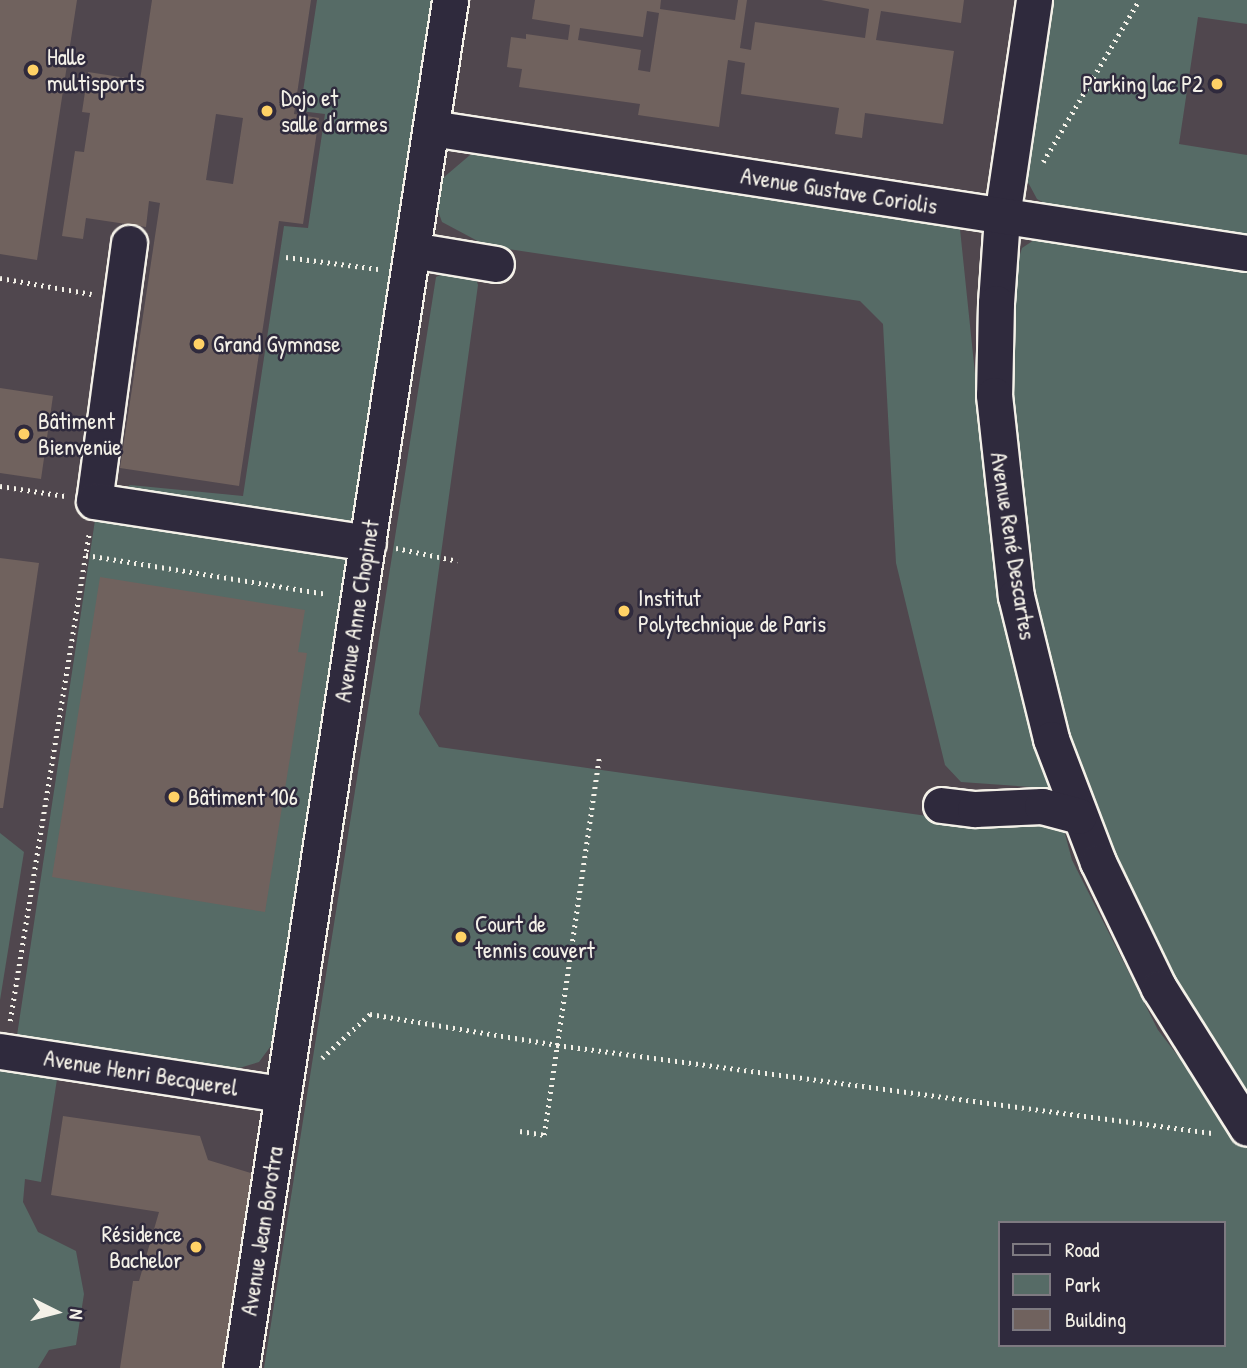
<!DOCTYPE html>
<meta charset="utf-8">
<style>
body{margin:0}
#map{position:relative;width:1247px;height:1368px;overflow:hidden;background:#423b47;font-family:"Patrick Hand",sans-serif}
div>[style]{position:absolute}
[style*='--x']{left:calc(var(--x)*1px);top:calc(var(--y)*1px);width:calc(var(--w)*1px);rotate:calc(var(--a)*1deg)}
.built>*{inset:0;background:#50474e}
.green>*{inset:0;background:#566b66}
.building>*{inset:0;background:#70625e}
.path>*{height:4.5px;margin-top:-2.25px;transform-origin:0;background:repeating-linear-gradient(90deg,#f4f1e8 0 2px,transparent 0 7px)}
.roads{filter:drop-shadow(2px 0 #f4f1e8) drop-shadow(-2px 0 #f4f1e8) drop-shadow(0 2px #f4f1e8) drop-shadow(0 -2px #f4f1e8)}
.minor>*{height:35px;margin:-17.5px;padding:0 17.5px;transform-origin:17.5px;border-radius:17.5px;background:#2f2a3d}
.dots>*{width:19px;height:19px;translate:-50% -50%;box-sizing:border-box;border:4px solid #2f2a3d;border-radius:50%}
span{translate:-50% -50%;white-space:nowrap;text-align:center;line-height:1.15;-webkit-text-stroke:5px #2f2a3d;paint-order:stroke}
.poi-label{font-size:23px;color:#f4f1e8}
.left{translate:0 -50%;text-align:left}
.right{translate:-100% -50%;text-align:right}
.street-label{font-size:23px;color:#f4f1e8}
.legend{position:absolute;left:998px;top:1221px;width:228px;height:126px;box-sizing:border-box;background:#2f2a3d;border:2px solid #7e7a81;margin:0;padding:9px 12px;list-style:none;font-size:21px;color:#f4f1e8}
.legend li{display:flex;align-items:center;gap:14px;height:35px}
.legend b{width:35px;border:2px solid #7e7a81}
.north{position:absolute;left:21px;top:1277px;width:70px;height:70px;-webkit-text-stroke:5px #2f2a3d;paint-order:stroke;rotate:96deg;font-size:19px;font-weight:700;line-height:28px;text-align:center;color:#f4f1e8}
.north::after{content:'';display:block;margin:auto;width:24px;height:32px;background:#f4f1e8;clip-path:polygon(50% 0,100% 100%,50% 72%,0 100%)}
</style>
<div id="map">
<div class="built">
<div style="clip-path:polygon(evenodd,0 0,1247px 0,1247px 1368px,0 1368px,0 0,1000px 1223px,1224px 1223px,1224px 1345px,1000px 1345px,1000px 1223px)"></div>
</div>
<div class="green">
<div style="clip-path:polygon(317px 0,433px 0,279px 1035px,259px 1062px,236px 1069px,16px 1042px,97px 507px,130px 485px,243px 496px,284px 226px,308px 228px,325px 114px,300px 111px)"></div>
<div style="clip-path:polygon(1048px 0,1247px 0,1247px 24px,1198px 17px,1179px 144px,1247px 155px,1247px 238px,1058px 211px,1037px 199px,1023px 173px)"></div>
<div style="clip-path:polygon(evenodd,503px 151px,960px 229px,996px 576px,1072px 860px,1158px 1030px,1247px 1146px,1247px 1368px,264px 1368px,436px 277px,470px 260px,478px 285px,419px 714px,439px 747px,977px 823px,1056px 819px,1046px 788px,961px 782px,945px 765px,896px 563px,883px 324px,860px 301px,487px 246px,442px 222px,435px 203px,443px 178px,470px 155px,503px 151px,1000px 1223px,1224px 1223px,1224px 1345px,1000px 1345px,1000px 1223px)"></div>
<div style="clip-path:polygon(1040px 236px,1247px 271px,1247px 1101px,1134px 908px,1086px 792px,1051px 669px,1022px 521px,1008px 397px,1015px 270px,1022px 248px)"></div>
<div style="clip-path:polygon(0 833px,24px 852px,0 1000px)"></div>
<div style="clip-path:polygon(0 1064px,58px 1073px,41px 1182px,25px 1179px,23px 1202px,38px 1232px,76px 1251px,84px 1294px,76px 1345px,49px 1350px,38px 1368px,0 1368px)"></div>
</div>
<div class="building">
<div style="clip-path:polygon(0 0,77px 0,37px 260px,0 254px)"></div>
<div style="clip-path:polygon(evenodd,152px 0,311px 0,294px 114px,319px 118px,303px 224px,279px 221px,239px 486px,120px 468px,160px 203px,149px 201px,146px 227px,86px 218px,83px 239px,62px 236px,75px 151px,84px 152px,90px 113px,82px 112px,88px 72px,140px 80px,152px 0,216px 114px,243px 118px,233px 184px,206px 180px,216px 114px)"></div>
<div style="clip-path:polygon(evenodd,535px 0,661px 0,660px 9px,735px 20px,738px 0,747px 0,740px 48px,751px 50px,755px 22px,865px 38px,869px 9px,821px 0,964px 0,961px 23px,881px 11px,876px 40px,954px 51px,943px 124px,865px 113px,862px 138px,835px 134px,839px 108px,741px 94px,745px 63px,728px 60px,719px 127px,638px 115px,640px 104px,519px 87px,522px 69px,507px 67px,511px 37px,526px 39px,526px 34px,568px 40px,570px 25px,532px 19px,535px 0,647px 11px,659px 13px,650px 72px,638px 70px,641px 50px,578px 40px,580px 28px,643px 37px,647px 11px)"></div>
<div style="clip-path:polygon(0 388px,53px 396px,41px 479px,0 473px)"></div>
<div style="clip-path:polygon(0 558px,39px 563px,3px 808px,0 808px)"></div>
<div style="clip-path:polygon(100px 577px,305px 610px,298px 652px,307px 653px,265px 912px,52px 877px)"></div>
<div style="clip-path:polygon(63px 1116px,200px 1136px,208px 1160px,254px 1174px,224px 1368px,120px 1368px,133px 1281px,139px 1281px,159px 1212px,51px 1195px)"></div>
</div>
<div class="path">
<div style="--x:1043;--y:162;--w:188;--a:-59.3"></div>
<div style="--x:286;--y:257;--w:93;--a:7.4"></div>
<div style="--x:0;--y:278;--w:93;--a:9.9"></div>
<div style="--x:0;--y:486;--w:66;--a:8.7"></div>
<div style="--x:396;--y:548;--w:63;--a:11.8"></div>
<div style="--x:86;--y:555;--w:244;--a:9.2"></div>
<div style="--x:10;--y:1021;--w:495;--a:-80.8"></div>
<div style="--x:322;--y:1058;--w:65;--a:-42.5"></div>
<div style="--x:370;--y:1014;--w:190;--a:9.4"></div>
<div style="--x:557;--y:1045;--w:661;--a:7.65"></div>
<div style="--x:520;--y:1131;--w:24;--a:9"></div>
<div style="--x:544;--y:1135;--w:382;--a:-81.7"></div>
</div>
<div class="roads">
<div class="minor">
<div style="--x:1034;--y:0;--w:219;--a:98.4"></div>
<div style="--x:1002;--y:217;--w:86;--a:94"></div>
<div style="--x:996;--y:303;--w:92;--a:91.2"></div>
<div style="--x:994;--y:395;--w:202;--a:83.8"></div>
<div style="--x:1016;--y:596;--w:147;--a:76.2"></div>
<div style="--x:1051;--y:739;--w:132;--a:69.1"></div>
<div style="--x:1098;--y:862;--w:140;--a:64.2"></div>
<div style="--x:1159;--y:988;--w:165;--a:57.8"></div>
<div style="--x:431;--y:128;--w:826;--a:8.71"></div>
<div style="--x:129;--y:243;--w:260;--a:97.7"></div>
<div style="--x:94;--y:501;--w:277;--a:8.7"></div>
<div style="--x:412;--y:250;--w:85;--a:9.5"></div>
<div style="--x:941;--y:805;--w:34;--a:7"></div>
<div style="--x:975;--y:809;--w:67;--a:-2.6"></div>
<div style="--x:1042;--y:806;--w:38;--a:15"></div>
<div style="--x:0;--y:1051;--w:285;--a:8.7"></div>
<div style="--x:241;--y:1368;--w:1384;--a:-81.31"></div>
</div>
</div>
<div class="dots">
<div style="left:33px;top:70px;background:#ffd166"></div>
<div style="left:1217px;top:84px;background:#ffd166"></div>
<div style="left:267px;top:111px;background:#ffd166"></div>
<div style="left:199px;top:344px;background:#ffd166"></div>
<div style="left:24px;top:434px;background:#ffd166"></div>
<div style="left:624px;top:611px;background:#ffd166"></div>
<div style="left:174px;top:797px;background:#ffd166"></div>
<div style="left:461px;top:937px;background:#ffd166"></div>
<div style="left:196px;top:1247px;background:#ffd166"></div>
</div>
<div class="poi-label">
<span class="left" style="left:47px;top:70px">Halle<br>multisports</span>
<span class="right" style="left:1203px;top:84px">Parking lac P2</span>
<span class="left" style="left:281px;top:111px">Dojo et<br>salle d'armes</span>
<span class="left" style="left:213px;top:344px">Grand Gymnase</span>
<span class="left" style="left:38px;top:434px">Bâtiment<br>Bienvenüe</span>
<span class="left" style="left:638px;top:611px">Institut<br>Polytechnique de Paris</span>
<span class="left" style="left:188px;top:797px">Bâtiment 106</span>
<span class="left" style="left:475px;top:937px">Court de<br>tennis couvert</span>
<span class="right" style="left:182px;top:1247px">Résidence<br>Bachelor</span>
</div>
<div class="street-label">
<span style="left:839px;top:191px;rotate:9deg">Avenue Gustave Coriolis</span>
<span style="left:1013px;top:546px;rotate:81deg">Avenue René Descartes</span>
<span style="left:357px;top:611px;rotate:-81deg">Avenue Anne Chopinet</span>
<span style="left:141px;top:1073px;rotate:9deg">Avenue Henri Becquerel</span>
<span style="left:262px;top:1231px;rotate:-81deg">Avenue Jean Borotra</span>
</div>
<ul class="legend">
<li><b style="height:9px;background:#2f2a3d"></b>Road</li>
<li><b style="height:19px;background:#566b66"></b>Park</li>
<li><b style="height:19px;background:#70625e"></b>Building</li>
</ul>
<div class="north">N</div>
</div>
